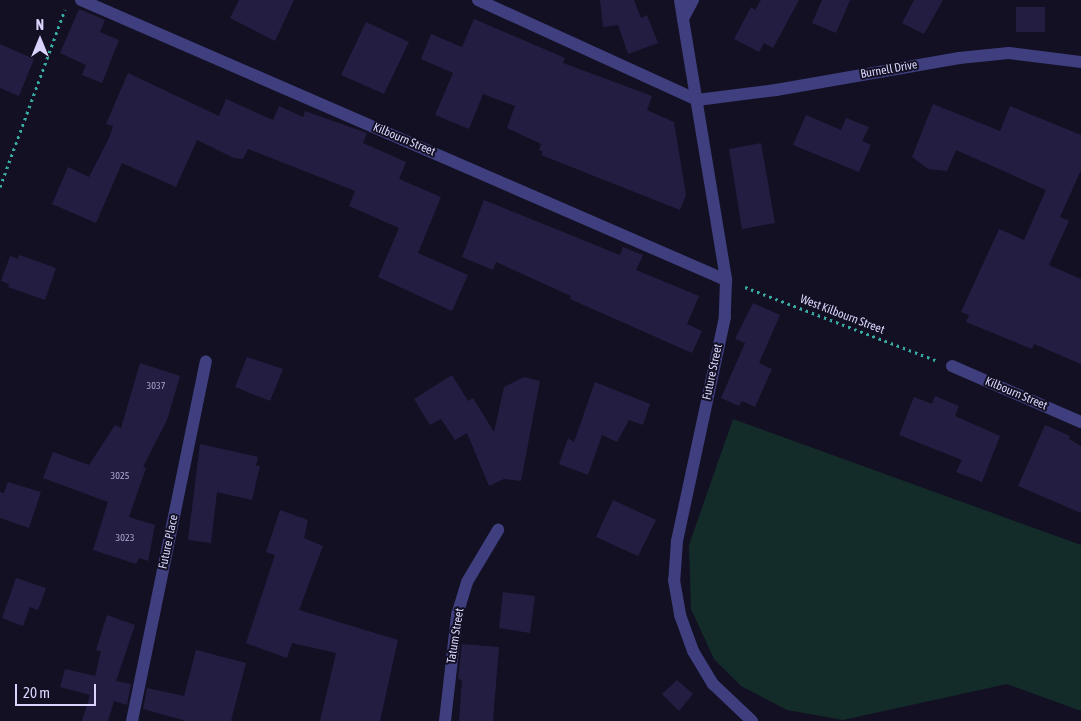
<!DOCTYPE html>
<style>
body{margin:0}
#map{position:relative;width:1081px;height:721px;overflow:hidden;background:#121022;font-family:"Asap Condensed",sans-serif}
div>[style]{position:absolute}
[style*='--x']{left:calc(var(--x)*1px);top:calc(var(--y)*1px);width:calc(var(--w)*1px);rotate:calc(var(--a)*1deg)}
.green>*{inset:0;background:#132c2a}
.building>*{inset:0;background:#241d42}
.path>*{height:3px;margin-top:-1.5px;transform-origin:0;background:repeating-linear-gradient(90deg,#38aca3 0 2.5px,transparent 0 6.5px)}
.minor>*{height:12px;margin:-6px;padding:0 6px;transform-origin:6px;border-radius:6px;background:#3f3e7e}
span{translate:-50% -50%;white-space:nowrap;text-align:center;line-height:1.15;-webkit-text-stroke:4px #121022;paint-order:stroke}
.number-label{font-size:10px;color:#aba6ce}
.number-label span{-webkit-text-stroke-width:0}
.street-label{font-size:12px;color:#d8d4fc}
.north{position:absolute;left:15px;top:15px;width:50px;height:50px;-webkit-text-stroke:4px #121022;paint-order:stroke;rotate:0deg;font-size:14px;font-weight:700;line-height:20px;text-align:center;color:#d8d4fc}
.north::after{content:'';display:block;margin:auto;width:18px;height:22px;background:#d8d4fc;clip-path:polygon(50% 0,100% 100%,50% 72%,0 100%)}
.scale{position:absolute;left:15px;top:684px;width:81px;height:22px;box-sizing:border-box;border:2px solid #d8d4fc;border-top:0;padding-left:6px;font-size:15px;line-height:18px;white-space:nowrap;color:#d8d4fc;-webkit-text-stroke:4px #121022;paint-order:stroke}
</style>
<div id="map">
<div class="green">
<div style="clip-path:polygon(733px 419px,1081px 545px,1081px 711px,1007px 684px,843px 720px,787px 710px,741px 686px,714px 659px,691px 609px,689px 545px)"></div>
</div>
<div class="building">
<div style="clip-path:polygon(239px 0,294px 0,275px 41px,230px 18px)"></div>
<div style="clip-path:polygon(600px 0,634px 0,641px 18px,647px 15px,658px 43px,628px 54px,618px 25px,603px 27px)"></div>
<div style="clip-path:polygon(761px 0,799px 0,773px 48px,764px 43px,759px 52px,734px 39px,751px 7px,755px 10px)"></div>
<div style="clip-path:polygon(822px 0,850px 0,836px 33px,812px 23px)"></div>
<div style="clip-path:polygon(914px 0,943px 0,924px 34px,902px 23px)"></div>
<div style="clip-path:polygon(1016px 7px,1045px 7px,1045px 32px,1016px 32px)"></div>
<div style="clip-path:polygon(79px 9px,105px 20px,100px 32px,119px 40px,102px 83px,82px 75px,86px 65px,60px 53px)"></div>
<div style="clip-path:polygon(474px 19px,565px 58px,563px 63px,652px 96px,647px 110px,674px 122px,686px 195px,680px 210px,541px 155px,543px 152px,539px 150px,541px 144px,507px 128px,515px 106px,483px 94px,469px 129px,435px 115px,453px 73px,421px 59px,431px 34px,462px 47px)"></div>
<div style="clip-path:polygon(366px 22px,409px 42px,384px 94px,341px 75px)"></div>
<div style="clip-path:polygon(0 44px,34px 59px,19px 96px,0 88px)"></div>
<div style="clip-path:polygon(128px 73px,219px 116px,226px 99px,273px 120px,279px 106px,303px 117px,305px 111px,367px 133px,363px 143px,406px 162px,399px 179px,441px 197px,418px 253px,468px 275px,452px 311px,378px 277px,399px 228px,349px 206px,355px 191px,248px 149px,243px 159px,234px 158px,197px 140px,176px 187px,122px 163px,96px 223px,52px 204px,68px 167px,89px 177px,109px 138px,113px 126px,106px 124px)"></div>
<div style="clip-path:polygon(933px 104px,1000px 131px,1010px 106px,1081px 135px,1081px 170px,1060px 217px,1069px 221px,1049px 265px,1081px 279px,1081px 364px,1034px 344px,1032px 349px,966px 322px,969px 315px,961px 312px,999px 229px,1024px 240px,1046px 190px,956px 150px,947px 171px,928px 169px,912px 157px)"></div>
<div style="clip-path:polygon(806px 115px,841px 130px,846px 118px,869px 127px,862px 141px,871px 145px,859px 172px,793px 145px)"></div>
<div style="clip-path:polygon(761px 143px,775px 223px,742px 229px,729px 149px)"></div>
<div style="clip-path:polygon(484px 200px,620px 255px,623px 247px,643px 255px,636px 270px,699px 296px,687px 324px,702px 331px,692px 353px,570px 299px,571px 296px,496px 262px,493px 270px,462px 257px)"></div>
<div style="clip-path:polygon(19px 255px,56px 268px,45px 300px,8px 287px,9px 284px,1px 281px,10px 256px,18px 259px)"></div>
<div style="clip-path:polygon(753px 303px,780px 315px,759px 363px,772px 369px,755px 407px,742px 401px,739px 406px,721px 398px,745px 343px,735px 339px)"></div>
<div style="clip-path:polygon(247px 357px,283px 369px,270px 401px,235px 387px)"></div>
<div style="clip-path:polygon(140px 363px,180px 376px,167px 420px,143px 467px,146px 468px,129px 517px,155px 525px,148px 561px,139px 558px,136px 564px,93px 550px,108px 502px,43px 478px,53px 452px,89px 465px,115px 425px,121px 428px)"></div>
<div style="clip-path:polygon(452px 375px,468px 401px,473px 398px,494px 432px,504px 387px,524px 377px,540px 381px,521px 481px,504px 479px,489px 486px,467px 433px,455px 440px,441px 419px,430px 425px,414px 399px)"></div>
<div style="clip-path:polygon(595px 382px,650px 404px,643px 425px,629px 420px,617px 442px,602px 435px,588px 475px,559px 464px,568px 438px,574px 442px)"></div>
<div style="clip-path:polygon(935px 396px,959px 406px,955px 416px,1000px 436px,982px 482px,956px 472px,962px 460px,899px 435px,914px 397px,932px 404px)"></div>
<div style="clip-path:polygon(1045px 425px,1070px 436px,1069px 439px,1081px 446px,1081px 513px,1018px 486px)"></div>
<div style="clip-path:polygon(200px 444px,258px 457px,256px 466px,260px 466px,252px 500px,217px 492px,211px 543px,188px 540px)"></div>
<div style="clip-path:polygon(8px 482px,41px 492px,29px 528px,0 518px,0 492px,4px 493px)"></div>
<div style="clip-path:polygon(613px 500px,656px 520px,638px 556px,596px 537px)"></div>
<div style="clip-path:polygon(280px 510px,308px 520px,304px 538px,323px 546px,299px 610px,398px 640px,380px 721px,320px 721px,336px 653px,292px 643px,287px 658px,246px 643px,275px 555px,266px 552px)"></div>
<div style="clip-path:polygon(16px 578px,46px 588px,38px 610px,30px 607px,23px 626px,2px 618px)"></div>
<div style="clip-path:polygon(503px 592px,535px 596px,530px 633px,499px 628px)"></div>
<div style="clip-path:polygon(107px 615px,135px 625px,116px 681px,131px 684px,127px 705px,114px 701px,108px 721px,82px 721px,90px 695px,60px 687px,65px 669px,95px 676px,101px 651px,96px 650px)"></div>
<div style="clip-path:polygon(462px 644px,499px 647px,493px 721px,459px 721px,462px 680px,458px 679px)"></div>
<div style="clip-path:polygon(196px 650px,246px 663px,231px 721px,186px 721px,143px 709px,147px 688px,184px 696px)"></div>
<div style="clip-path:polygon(677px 680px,693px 694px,679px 711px,662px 694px)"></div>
</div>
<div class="path">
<div style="--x:0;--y:187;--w:189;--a:-69.9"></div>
<div style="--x:745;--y:287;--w:204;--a:21"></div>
</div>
<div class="minor">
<div style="--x:81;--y:0;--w:703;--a:23.47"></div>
<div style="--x:478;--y:0;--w:241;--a:24.5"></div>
<div style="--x:680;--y:0;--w:19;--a:81"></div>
<div style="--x:693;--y:0;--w:21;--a:118"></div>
<div style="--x:683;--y:19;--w:265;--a:80.6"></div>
<div style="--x:726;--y:280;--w:37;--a:92"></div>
<div style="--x:725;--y:317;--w:229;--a:102.1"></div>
<div style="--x:677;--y:541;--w:39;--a:94"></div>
<div style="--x:674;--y:580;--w:36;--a:80"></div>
<div style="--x:680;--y:615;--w:38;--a:70"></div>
<div style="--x:693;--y:651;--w:39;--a:59"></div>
<div style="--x:713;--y:684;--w:54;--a:43.5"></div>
<div style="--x:697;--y:100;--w:80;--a:-7.2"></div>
<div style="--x:776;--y:90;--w:186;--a:-9.9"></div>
<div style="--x:959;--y:58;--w:50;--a:-5.7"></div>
<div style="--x:1009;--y:53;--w:73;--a:7.1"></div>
<div style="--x:952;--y:366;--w:141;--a:23.5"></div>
<div style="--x:132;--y:721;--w:367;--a:-78.4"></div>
<div style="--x:445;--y:721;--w:107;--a:-83.5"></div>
<div style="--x:457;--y:615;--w:34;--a:-73"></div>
<div style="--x:467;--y:582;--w:61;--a:-59.2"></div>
</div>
<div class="number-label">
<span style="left:156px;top:386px">3037</span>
<span style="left:120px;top:476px">3025</span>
<span style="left:125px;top:538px">3023</span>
</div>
<div class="street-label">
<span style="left:889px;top:70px;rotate:-10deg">Burnell Drive</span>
<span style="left:404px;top:140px;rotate:23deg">Kilbourn Street</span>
<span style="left:842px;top:315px;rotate:21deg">West Kilbourn Street</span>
<span style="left:713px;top:372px;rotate:-78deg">Future Street</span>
<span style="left:1016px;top:394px;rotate:23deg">Kilbourn Street</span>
<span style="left:169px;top:542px;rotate:-78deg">Future Place</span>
<span style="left:456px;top:636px;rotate:-81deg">Tatum Street</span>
</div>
<div class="north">N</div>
<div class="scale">20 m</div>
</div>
